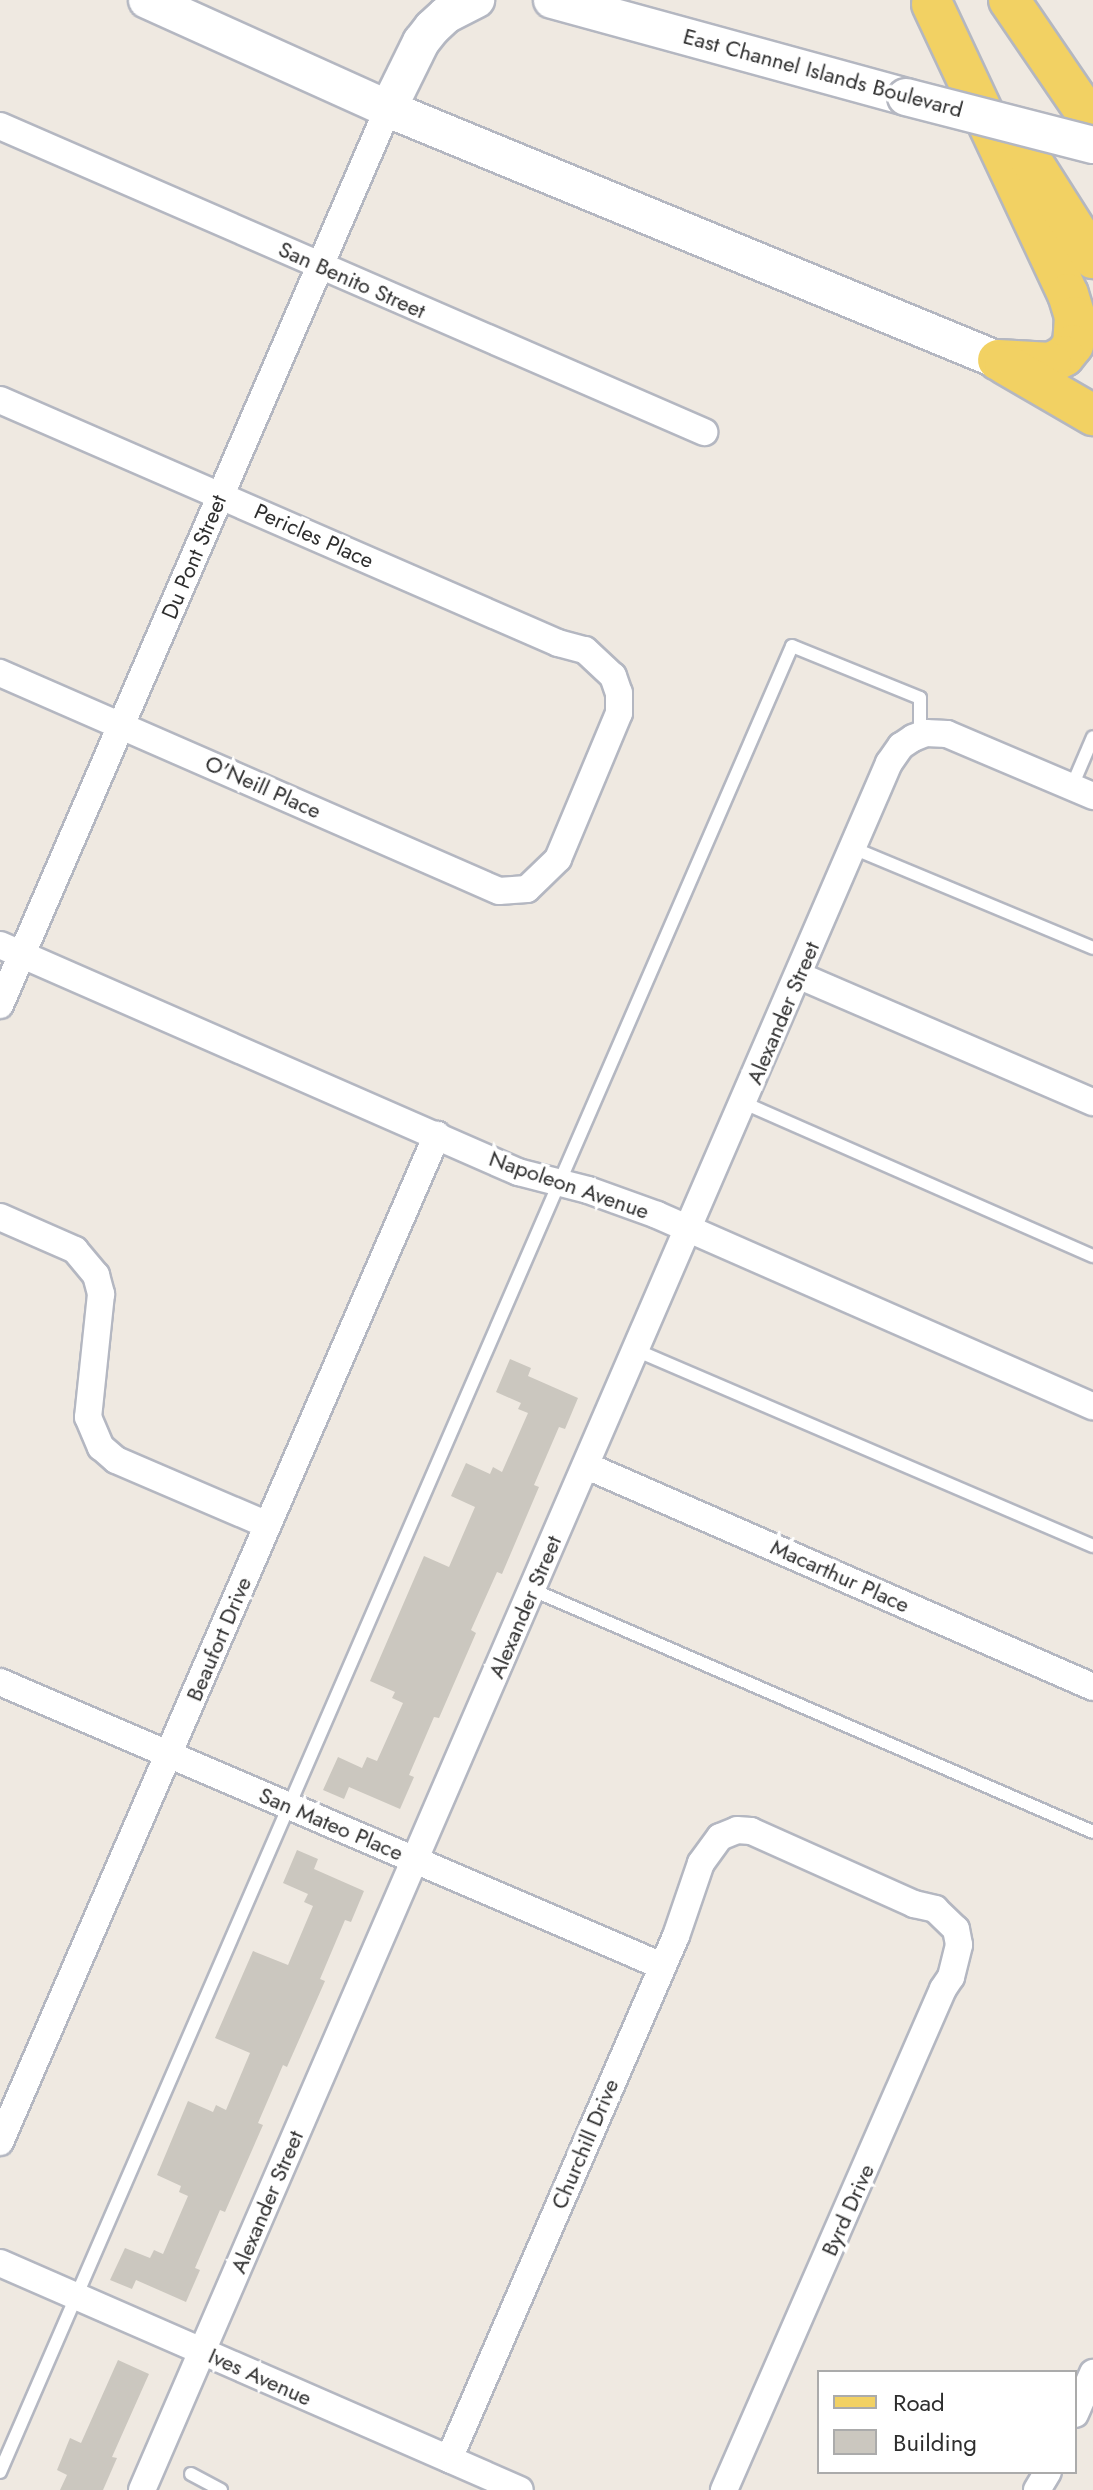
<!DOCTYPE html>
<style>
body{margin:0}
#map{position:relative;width:1093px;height:2490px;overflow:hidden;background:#efe9e1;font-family:Jost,sans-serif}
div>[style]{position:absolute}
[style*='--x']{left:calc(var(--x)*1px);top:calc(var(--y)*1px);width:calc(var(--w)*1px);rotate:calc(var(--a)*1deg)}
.building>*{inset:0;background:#cbc7bf}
.roads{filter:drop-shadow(2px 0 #b4b7c1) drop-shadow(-2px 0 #b4b7c1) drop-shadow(0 2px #b4b7c1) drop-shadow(0 -2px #b4b7c1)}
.service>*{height:12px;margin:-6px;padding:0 6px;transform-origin:6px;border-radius:6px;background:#fff}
.minor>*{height:26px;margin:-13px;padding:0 13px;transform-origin:13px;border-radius:13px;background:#fff}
.secondary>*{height:36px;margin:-18px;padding:0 18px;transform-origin:18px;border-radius:18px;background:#fff}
.primary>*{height:40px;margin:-20px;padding:0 20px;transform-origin:20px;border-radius:20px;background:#f2d163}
.bridges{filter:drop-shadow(2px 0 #b4b7c1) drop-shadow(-2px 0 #b4b7c1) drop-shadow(0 2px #b4b7c1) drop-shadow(0 -2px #b4b7c1)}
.secondary-bridge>*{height:36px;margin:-18px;padding:0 18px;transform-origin:18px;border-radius:18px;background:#fff}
span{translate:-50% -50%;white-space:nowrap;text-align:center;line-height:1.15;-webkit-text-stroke:7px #fff;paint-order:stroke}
.street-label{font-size:22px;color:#2e2e2e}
.legend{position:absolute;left:817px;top:2370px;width:260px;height:104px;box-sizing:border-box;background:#fff;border:2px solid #ababab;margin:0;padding:10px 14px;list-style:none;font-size:24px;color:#2e2e2e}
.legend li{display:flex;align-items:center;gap:16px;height:40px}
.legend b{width:40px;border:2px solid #ababab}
</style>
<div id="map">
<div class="building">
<div style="clip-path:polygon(510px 1359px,531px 1368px,528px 1376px,578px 1398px,565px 1429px,559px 1427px,534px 1485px,539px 1487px,502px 1574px,497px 1572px,471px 1630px,476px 1633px,439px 1718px,434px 1717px,409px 1775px,414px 1777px,400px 1809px,349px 1787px,344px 1799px,323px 1790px,338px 1757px,362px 1768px,367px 1757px,377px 1761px,403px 1703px,392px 1698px,395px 1692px,370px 1681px,424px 1556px,449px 1567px,475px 1507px,451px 1496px,466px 1463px,490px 1474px,493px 1467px,502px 1472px,528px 1413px,518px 1409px,521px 1403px,496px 1392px)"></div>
<div style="clip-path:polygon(297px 1850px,318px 1859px,314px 1869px,364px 1891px,351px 1922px,345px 1920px,320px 1979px,325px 1981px,287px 2067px,283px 2065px,258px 2123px,263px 2125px,225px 2212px,220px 2210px,195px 2268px,200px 2270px,186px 2302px,136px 2280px,132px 2289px,110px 2280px,125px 2248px,150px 2258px,154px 2250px,163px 2254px,188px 2196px,179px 2192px,181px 2186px,157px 2175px,188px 2101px,213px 2112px,216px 2105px,226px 2110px,250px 2053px,215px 2038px,253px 1951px,288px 1965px,313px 1906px,304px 1902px,308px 1894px,283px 1883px)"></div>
<div style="clip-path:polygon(118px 2360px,149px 2374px,112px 2457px,117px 2458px,103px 2490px,60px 2490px,67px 2475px,57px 2470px,70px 2438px,81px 2443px)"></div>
</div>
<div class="roads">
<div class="service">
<div style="--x:1072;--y:786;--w:53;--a:-66.8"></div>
<div style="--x:853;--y:848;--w:260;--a:22.6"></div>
<div style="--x:744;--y:1103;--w:381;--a:23.7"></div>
<div style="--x:638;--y:1351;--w:495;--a:23.2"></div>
<div style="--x:533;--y:1590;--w:610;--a:23.37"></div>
<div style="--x:0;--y:2472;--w:1990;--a:-66.55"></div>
<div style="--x:792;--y:646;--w:138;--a:22.1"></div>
<div style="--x:920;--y:698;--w:37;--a:90"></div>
<div style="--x:191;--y:2474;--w:34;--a:28"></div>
</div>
<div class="minor">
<div style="--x:0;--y:126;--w:768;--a:23.49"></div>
<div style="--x:0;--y:400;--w:609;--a:23.53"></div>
<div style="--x:558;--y:643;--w:28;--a:15"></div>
<div style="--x:585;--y:650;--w:38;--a:43"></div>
<div style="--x:613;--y:676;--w:18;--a:71"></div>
<div style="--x:619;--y:693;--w:20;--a:90"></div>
<div style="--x:619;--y:713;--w:158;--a:112.7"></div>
<div style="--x:558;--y:859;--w:43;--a:135.9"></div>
<div style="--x:527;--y:889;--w:28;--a:176"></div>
<div style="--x:499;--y:891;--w:545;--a:-156.4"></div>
<div style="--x:0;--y:945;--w:566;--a:23.66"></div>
<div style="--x:518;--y:1172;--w:72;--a:14.4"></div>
<div style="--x:588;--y:1190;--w:73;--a:19.9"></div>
<div style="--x:657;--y:1215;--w:476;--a:23.7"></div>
<div style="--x:800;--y:976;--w:319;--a:23.3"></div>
<div style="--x:0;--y:1005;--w:976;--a:-66.59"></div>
<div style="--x:0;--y:1217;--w:82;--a:23.7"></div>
<div style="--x:75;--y:1250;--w:33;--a:50"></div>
<div style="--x:96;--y:1275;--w:20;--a:75"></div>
<div style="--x:101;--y:1294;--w:124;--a:96"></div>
<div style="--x:88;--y:1417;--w:33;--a:67"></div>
<div style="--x:101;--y:1447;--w:20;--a:41"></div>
<div style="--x:116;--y:1460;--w:165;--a:23.2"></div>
<div style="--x:587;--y:1466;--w:552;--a:23.59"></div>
<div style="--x:0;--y:1682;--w:720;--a:23.22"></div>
<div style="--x:0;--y:2142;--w:1098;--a:-66.54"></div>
<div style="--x:0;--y:2263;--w:567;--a:23.58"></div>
<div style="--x:1075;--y:2414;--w:45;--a:-66.3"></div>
<div style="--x:449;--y:2459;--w:570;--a:-66.54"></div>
<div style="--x:676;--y:1936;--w:77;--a:-71.1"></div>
<div style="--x:701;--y:1863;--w:32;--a:-54"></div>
<div style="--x:720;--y:1837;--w:18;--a:-22"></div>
<div style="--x:737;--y:1830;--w:14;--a:4"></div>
<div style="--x:751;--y:1831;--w:179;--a:24.1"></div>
<div style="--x:914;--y:1904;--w:22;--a:13"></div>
<div style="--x:935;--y:1909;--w:29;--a:44"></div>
<div style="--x:956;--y:1929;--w:16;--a:79"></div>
<div style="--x:959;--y:1945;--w:33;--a:104"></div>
<div style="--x:951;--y:1977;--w:14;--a:124"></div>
<div style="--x:943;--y:1989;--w:547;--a:113.61"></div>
<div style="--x:142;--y:2490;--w:1882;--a:-66.61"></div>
<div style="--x:889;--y:763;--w:21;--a:-55"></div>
<div style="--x:901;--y:746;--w:14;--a:-34"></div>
<div style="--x:913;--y:738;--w:14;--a:-21"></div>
<div style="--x:926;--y:733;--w:21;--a:3"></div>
<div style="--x:947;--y:734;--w:159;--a:23"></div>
<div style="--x:1037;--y:2490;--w:21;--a:-59"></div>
</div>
<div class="secondary">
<div style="--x:147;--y:0;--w:265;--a:24.3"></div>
<div style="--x:388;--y:109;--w:660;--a:22.37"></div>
<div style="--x:552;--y:0;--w:367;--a:15.3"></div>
<div style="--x:388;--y:109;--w:75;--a:-63.8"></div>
<div style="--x:421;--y:42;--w:18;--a:-52"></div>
<div style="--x:432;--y:28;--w:19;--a:-43"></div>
<div style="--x:446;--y:15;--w:34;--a:-27"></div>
</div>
<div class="primary">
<div style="--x:1009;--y:0;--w:149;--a:55.7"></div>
<div style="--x:932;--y:4;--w:320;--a:64.9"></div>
<div style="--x:1068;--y:294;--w:24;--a:73"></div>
<div style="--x:1075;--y:317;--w:28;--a:94"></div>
<div style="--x:1073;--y:345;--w:14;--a:129"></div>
<div style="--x:1064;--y:356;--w:15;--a:152"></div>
<div style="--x:1051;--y:363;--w:53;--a:-176.8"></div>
<div style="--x:1015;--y:135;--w:146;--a:57.6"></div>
<div style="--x:1005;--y:364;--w:102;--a:30.1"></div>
</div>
</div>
<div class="bridges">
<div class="secondary-bridge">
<div style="--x:906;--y:97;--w:193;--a:14.4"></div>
</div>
</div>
<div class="street-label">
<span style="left:823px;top:73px;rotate:15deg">East Channel Islands Boulevard</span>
<span style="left:352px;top:280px;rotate:24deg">San Benito Street</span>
<span style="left:314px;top:536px;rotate:24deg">Pericles Place</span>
<span style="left:194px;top:557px;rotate:-67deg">Du Pont Street</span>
<span style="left:263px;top:787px;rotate:24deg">O'Neill Place</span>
<span style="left:783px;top:1013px;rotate:-67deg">Alexander Street</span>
<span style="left:569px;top:1185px;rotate:19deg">Napoleon Avenue</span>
<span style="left:840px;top:1576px;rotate:24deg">Macarthur Place</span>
<span style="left:525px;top:1607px;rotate:-67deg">Alexander Street</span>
<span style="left:219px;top:1639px;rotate:-67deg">Beaufort Drive</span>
<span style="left:331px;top:1824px;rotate:23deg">San Mateo Place</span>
<span style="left:585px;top:2144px;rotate:-67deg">Churchill Drive</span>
<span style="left:267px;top:2202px;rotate:-67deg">Alexander Street</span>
<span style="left:848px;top:2210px;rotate:-66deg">Byrd Drive</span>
<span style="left:260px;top:2377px;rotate:24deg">Ives Avenue</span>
</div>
<ul class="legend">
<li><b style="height:10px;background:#f2d163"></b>Road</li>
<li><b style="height:22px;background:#cbc7bf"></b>Building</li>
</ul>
</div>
